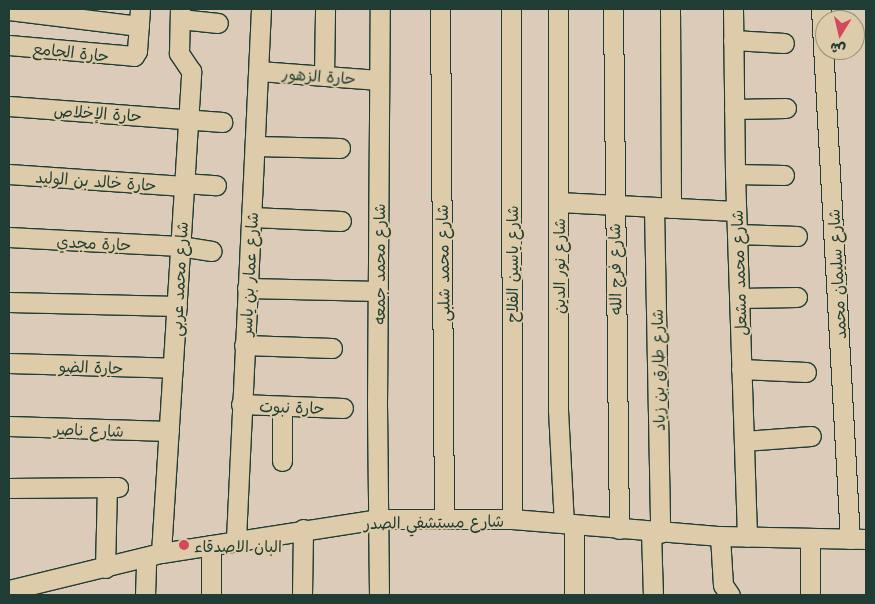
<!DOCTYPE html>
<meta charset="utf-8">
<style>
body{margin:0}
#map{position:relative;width:875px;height:604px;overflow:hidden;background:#ddcbba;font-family:"Playpen Sans","Playpen Sans Arabic",sans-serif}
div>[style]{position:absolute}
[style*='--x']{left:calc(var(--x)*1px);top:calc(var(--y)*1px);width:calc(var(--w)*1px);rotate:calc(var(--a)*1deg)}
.roads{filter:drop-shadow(1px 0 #1f3d34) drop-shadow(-1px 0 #1f3d34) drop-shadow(0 1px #1f3d34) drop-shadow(0 -1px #1f3d34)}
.minor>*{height:19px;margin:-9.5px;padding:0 9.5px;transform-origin:9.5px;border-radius:9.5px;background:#decba9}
.dots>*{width:14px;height:14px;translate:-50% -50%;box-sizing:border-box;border:2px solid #decba9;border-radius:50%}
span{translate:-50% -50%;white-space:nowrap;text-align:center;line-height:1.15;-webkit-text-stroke:4px #decba9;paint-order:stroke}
.street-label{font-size:16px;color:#1f3d34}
.poi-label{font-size:16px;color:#1f3d34}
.left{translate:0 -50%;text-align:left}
.frame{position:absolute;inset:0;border:10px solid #1f3d34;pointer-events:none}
.north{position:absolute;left:815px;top:10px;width:50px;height:50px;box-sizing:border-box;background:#decba9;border:1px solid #92927a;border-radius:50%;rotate:189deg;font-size:14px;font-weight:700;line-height:20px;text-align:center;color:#1f3d34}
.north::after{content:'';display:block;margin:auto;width:18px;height:22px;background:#d1495b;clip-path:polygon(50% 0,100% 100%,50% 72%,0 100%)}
</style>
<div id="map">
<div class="roads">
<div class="minor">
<div style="--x:440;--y:9;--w:509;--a:89.55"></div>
<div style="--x:511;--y:9;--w:510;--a:89.89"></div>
<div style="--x:558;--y:9;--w:401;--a:90"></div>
<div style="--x:558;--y:410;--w:113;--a:87"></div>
<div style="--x:613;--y:9;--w:520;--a:89.34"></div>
<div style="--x:670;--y:9;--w:199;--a:89.7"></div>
<div style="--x:733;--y:9;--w:165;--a:89.3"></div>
<div style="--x:735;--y:174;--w:363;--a:88.1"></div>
<div style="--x:821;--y:9;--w:531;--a:86.87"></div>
<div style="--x:9;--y:10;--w:131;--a:7"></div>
<div style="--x:180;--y:19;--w:38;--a:6"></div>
<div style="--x:733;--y:40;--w:51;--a:3.4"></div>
<div style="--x:9;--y:45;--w:125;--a:5"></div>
<div style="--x:134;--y:56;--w:6;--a:-59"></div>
<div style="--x:137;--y:51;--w:42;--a:-85.9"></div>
<div style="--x:259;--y:71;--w:120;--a:4.3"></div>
<div style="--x:324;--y:76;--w:67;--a:-89.1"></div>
<div style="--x:9;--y:106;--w:214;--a:4.3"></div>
<div style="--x:734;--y:109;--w:52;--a:-1.1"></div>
<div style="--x:255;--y:146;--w:85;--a:1.3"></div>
<div style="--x:9;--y:174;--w:175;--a:3.9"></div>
<div style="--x:735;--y:174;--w:49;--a:1.2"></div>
<div style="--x:184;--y:183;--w:32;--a:4"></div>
<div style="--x:558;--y:202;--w:178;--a:2.9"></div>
<div style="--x:654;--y:207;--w:326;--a:88.9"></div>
<div style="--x:251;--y:217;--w:90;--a:2.5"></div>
<div style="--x:737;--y:234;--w:60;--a:1.9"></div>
<div style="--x:9;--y:237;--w:171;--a:3"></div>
<div style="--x:180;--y:246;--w:32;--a:9"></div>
<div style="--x:247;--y:288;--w:131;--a:1.3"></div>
<div style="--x:739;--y:298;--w:58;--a:-1"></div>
<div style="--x:9;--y:302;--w:168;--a:1.4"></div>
<div style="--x:244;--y:345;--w:88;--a:2"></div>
<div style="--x:9;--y:363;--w:164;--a:1.7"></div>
<div style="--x:741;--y:369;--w:65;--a:2.6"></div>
<div style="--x:241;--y:404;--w:102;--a:2.2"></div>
<div style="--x:9;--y:426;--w:160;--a:1.8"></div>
<div style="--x:744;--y:441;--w:67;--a:-4.3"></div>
<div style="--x:282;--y:461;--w:55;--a:-90"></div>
<div style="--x:9;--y:488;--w:109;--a:-0.5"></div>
<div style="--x:574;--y:524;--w:71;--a:90"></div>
<div style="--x:651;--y:532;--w:63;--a:88.2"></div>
<div style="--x:720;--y:536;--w:49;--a:86.5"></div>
<div style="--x:723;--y:585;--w:12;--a:55"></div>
<div style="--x:236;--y:539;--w:531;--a:-87.3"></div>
<div style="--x:161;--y:553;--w:483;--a:-86.4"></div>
<div style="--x:191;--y:71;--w:22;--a:-124"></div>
<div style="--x:179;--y:53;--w:44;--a:-88.7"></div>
<div style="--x:105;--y:568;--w:81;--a:-88.6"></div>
<div style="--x:9;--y:590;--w:156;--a:-13.7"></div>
<div style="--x:161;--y:553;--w:221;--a:-8.9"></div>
<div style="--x:379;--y:519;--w:133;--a:0"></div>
<div style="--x:512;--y:519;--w:209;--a:4.7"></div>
<div style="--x:720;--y:536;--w:146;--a:1.2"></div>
<div style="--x:145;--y:595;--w:38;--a:-88"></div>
<div style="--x:211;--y:595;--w:50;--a:-90"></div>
<div style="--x:302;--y:595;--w:66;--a:-89.1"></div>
<div style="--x:379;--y:595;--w:189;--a:-90.6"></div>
<div style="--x:377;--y:406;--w:397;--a:-89.6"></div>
<div style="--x:810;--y:595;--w:57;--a:-90"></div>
</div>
</div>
<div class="dots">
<div style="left:184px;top:545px;background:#d1495b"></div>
</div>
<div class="street-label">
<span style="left:71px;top:51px;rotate:6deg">حارة الجامع</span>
<span style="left:319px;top:75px;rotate:4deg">حارة الزهور</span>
<span style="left:98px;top:112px;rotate:4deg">حارة الإخلاص</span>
<span style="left:96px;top:180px;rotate:4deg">حارة خالد بن الوليد</span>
<span style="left:94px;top:242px;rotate:3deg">حارة مجدي</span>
<span style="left:442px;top:263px;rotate:-91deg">شارع محمد شلبى</span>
<span style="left:378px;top:264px;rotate:-90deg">شارع محمد جمعه</span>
<span style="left:511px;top:264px;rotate:-90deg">شارع ياسين الفلاح</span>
<span style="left:558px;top:266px;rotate:-90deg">شارع نور الدين</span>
<span style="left:614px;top:269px;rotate:-91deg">شارع فرج الله</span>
<span style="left:738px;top:273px;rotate:-92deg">شارع محمد مشعل</span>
<span style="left:248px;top:274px;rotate:-87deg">شارع عمار بن ياسر</span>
<span style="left:836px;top:274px;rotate:-93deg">شارع سليمان محمد</span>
<span style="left:178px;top:279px;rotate:-87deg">شارع محمد عربى</span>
<span style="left:91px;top:366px;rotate:2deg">حارة الضو</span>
<span style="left:657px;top:370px;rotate:-91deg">شارع طارق بن زياد</span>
<span style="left:292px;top:406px;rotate:2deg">حارة نبوت</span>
<span style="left:89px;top:429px;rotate:2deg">شارع ناصر</span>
<span style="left:434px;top:521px;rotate:-1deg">شارع مستشفي الصدر</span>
</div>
<div class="poi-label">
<span class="left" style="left:194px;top:545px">البان الاصدقاء</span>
</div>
<div class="frame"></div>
<div class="north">ش</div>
</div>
